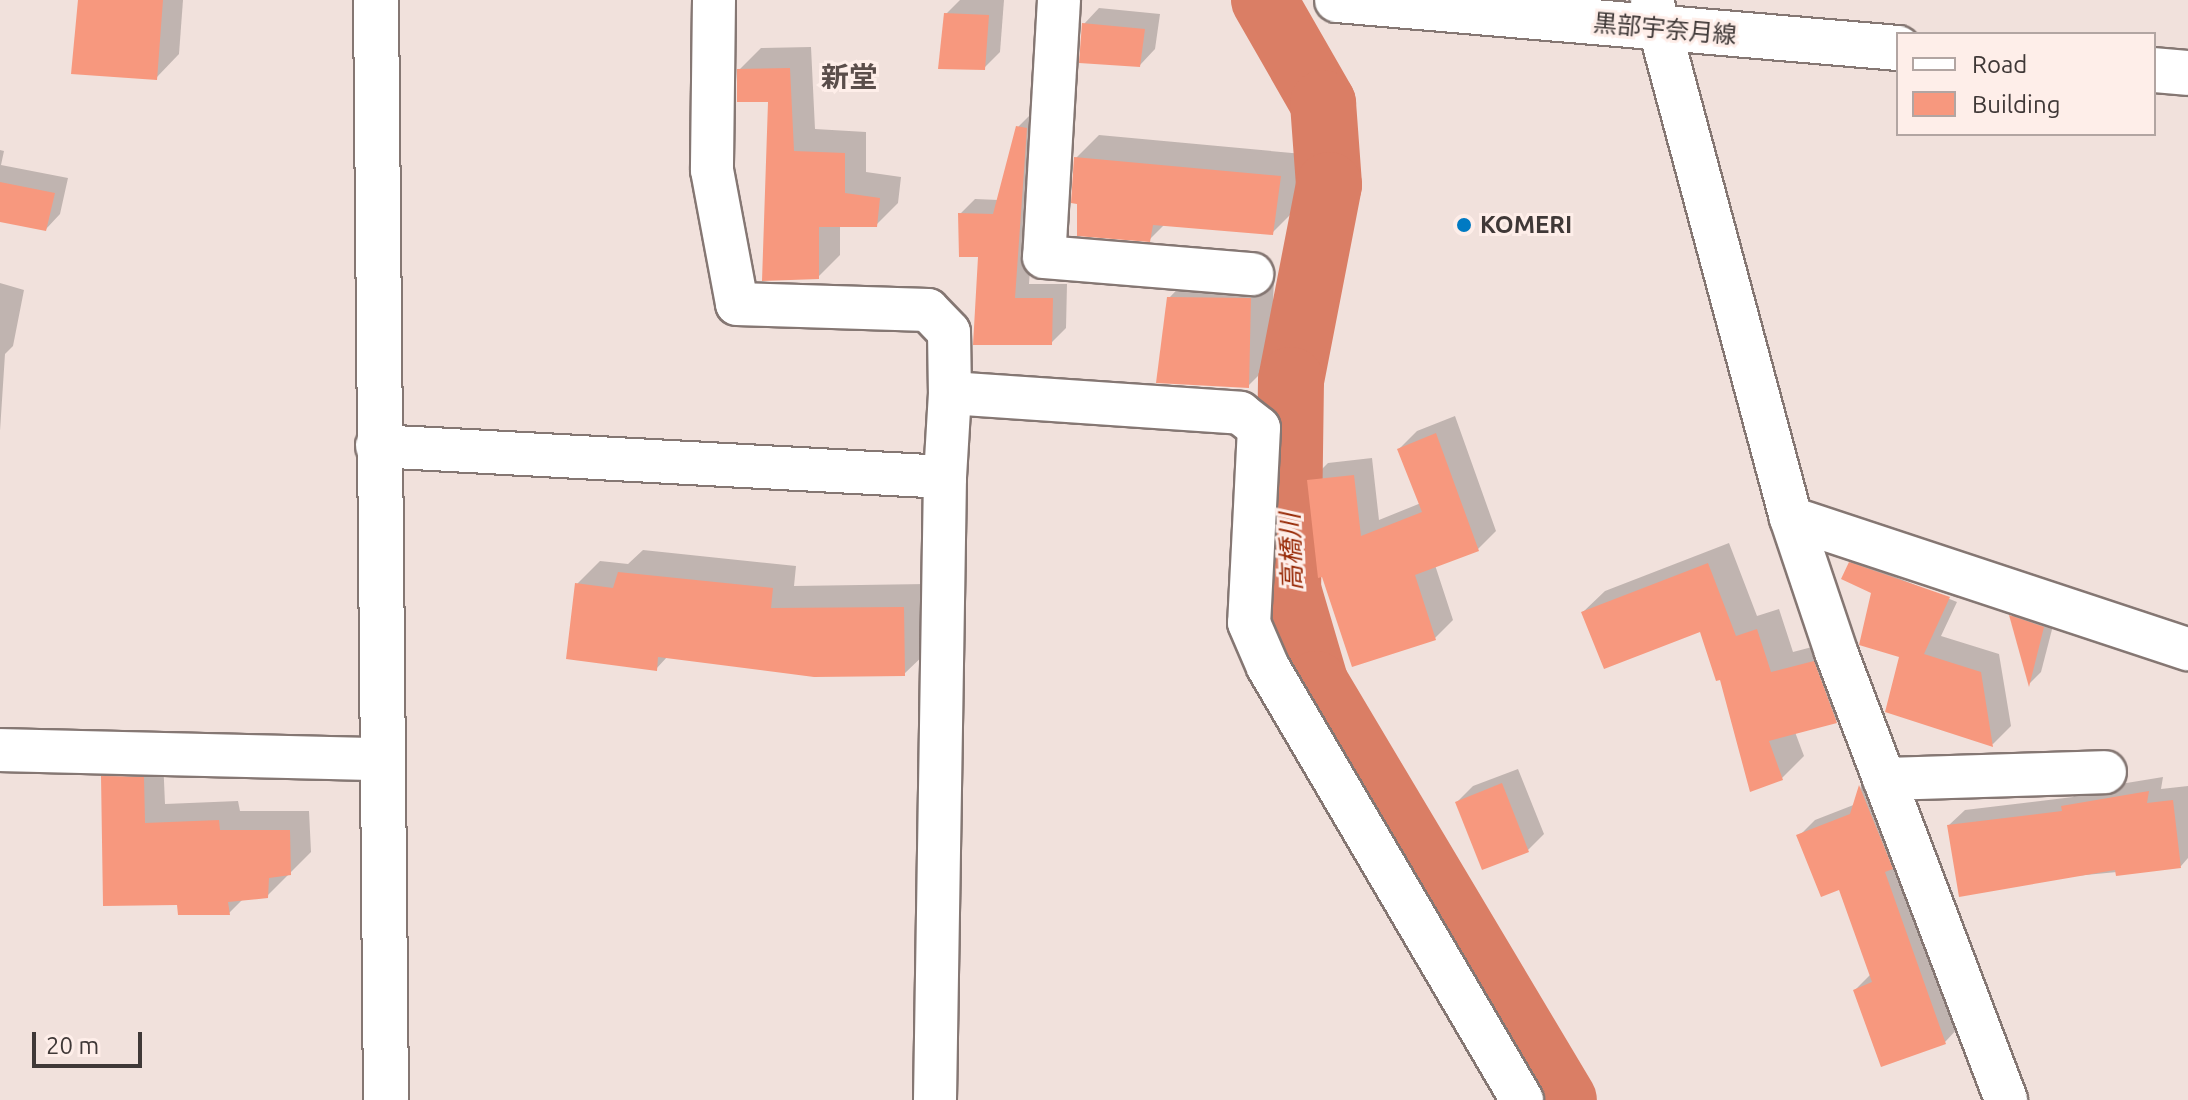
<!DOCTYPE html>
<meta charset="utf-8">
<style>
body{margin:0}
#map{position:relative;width:2188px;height:1100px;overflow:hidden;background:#f1e1dc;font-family:Ubuntu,"Noto Sans JP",sans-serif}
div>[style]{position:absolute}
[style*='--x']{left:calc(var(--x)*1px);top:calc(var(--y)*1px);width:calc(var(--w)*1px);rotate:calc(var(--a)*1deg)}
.shadow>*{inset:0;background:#0003}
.river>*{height:66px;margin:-33px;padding:0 33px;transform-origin:33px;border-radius:33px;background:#da7e65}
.building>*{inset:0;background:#f7987e}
.roads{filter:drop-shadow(2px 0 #857773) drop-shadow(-2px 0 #857773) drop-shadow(0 2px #857773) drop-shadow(0 -2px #857773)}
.street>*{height:42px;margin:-21px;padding:0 21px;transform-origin:21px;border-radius:21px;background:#fff}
.secondary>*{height:44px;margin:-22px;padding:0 22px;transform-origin:22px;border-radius:22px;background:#fff}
.primary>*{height:44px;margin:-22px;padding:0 22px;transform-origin:22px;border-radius:22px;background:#fff}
.dots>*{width:22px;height:22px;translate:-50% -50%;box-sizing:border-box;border:4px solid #feeee9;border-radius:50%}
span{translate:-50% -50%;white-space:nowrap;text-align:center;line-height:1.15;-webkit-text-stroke:6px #feeee9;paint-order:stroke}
.street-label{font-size:24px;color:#3f3837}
.poi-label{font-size:24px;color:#3f3837;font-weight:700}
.left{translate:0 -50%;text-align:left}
.water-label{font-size:26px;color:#972906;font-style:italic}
.quarter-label{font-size:28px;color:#5a4d4a;font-weight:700}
.legend{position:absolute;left:1896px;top:32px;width:260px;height:104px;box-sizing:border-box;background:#feeee9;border:2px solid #b2a5a2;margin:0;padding:10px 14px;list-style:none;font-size:24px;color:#3f3837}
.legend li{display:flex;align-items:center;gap:16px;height:40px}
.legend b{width:40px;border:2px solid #b2a5a2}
.scale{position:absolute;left:32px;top:1032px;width:110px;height:36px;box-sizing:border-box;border:4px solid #3f3837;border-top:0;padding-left:10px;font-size:24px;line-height:28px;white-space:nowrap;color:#3f3837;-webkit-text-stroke:6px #feeee9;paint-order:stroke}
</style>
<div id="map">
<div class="shadow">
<div style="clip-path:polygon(80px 0,183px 0,179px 54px,156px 78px)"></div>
<div style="clip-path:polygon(960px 0,1004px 0,1000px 52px,984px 68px,946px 14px)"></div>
<div style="clip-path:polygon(1099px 8px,1160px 14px,1155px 49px,1140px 65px,1084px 24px)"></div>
<div style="clip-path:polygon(811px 47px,815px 129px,866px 132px,866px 172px,901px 177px,898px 203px,876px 225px,840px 225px,840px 255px,818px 277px,770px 100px,739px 70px,761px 48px)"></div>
<div style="clip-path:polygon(1032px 113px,1041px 114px,1029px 284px,1067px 284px,1066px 328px,1051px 343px,980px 256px,960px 214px,975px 199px,999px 200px,1018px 127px)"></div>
<div style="clip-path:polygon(1099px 135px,1303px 154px,1296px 209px,1272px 233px,1165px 224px,1149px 240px,1076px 158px)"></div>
<div style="clip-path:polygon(0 150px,4px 151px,1px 165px,68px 178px,60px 214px,46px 229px,0 220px)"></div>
<div style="clip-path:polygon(1192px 274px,1274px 275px,1271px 363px,1248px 386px,1169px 298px)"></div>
<div style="clip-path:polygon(0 283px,24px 290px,13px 346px,5px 354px,0 431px)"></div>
<div style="clip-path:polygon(1455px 416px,1496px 531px,1478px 549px,1435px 565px,1453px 620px,1435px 638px,1354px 665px,1310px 481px,1328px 463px,1372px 458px,1379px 520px,1421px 503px,1399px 449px,1417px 431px)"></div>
<div style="clip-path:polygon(1729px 543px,1757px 616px,1779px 609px,1793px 652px,1835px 641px,1858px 700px,1836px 721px,1795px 732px,1804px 756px,1782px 778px,1722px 677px,1701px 629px,1583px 612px,1605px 591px)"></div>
<div style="clip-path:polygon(1869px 545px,1967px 578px,1958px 598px,1888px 574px,1957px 602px,1941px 636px,1999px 654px,2011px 726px,1993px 744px,1887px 711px,1901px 656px,1874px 592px,1850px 563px)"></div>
<div style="clip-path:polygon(643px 550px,796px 566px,794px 586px,926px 584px,928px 651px,904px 674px,668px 656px,656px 669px,577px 584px,600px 561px,628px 564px)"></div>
<div style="clip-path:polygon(2024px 603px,2056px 614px,2041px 672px,2030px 683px,2012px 616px)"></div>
<div style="clip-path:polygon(123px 757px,163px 758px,165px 804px,238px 801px,240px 811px,309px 811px,311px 852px,267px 896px,243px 899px,229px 913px,179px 903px,103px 777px)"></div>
<div style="clip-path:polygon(1518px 769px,1544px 834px,1528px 850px,1457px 802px,1473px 786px)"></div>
<div style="clip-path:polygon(1876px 772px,1960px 1026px,1945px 1042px,1855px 990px,1871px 974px,1840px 888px,1799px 836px,1815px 820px,1856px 804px,1861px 786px)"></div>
<div style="clip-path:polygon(2163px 777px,2161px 789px,2188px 786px,2188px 858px,2181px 866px,2020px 881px,1949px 825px,1965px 810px,2073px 797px,2078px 791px)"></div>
</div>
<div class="river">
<div style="--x:1264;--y:0;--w:119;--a:60.2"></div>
<div style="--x:1323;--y:103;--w:82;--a:85.8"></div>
<div style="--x:1329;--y:185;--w:199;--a:101"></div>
<div style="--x:1291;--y:380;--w:209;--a:90.8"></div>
<div style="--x:1288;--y:589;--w:99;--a:73.6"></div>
<div style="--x:1316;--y:684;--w:484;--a:59.2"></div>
</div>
<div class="building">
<div style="clip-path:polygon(78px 0,163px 0,157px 80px,71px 74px)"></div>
<div style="clip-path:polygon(944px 13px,989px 15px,985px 70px,938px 69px)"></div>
<div style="clip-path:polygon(1082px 23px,1145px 29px,1140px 67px,1079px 63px)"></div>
<div style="clip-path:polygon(790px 68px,794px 151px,845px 153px,845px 193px,880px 198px,877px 227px,819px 227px,819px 279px,762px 281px,768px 102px,737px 102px,737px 69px)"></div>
<div style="clip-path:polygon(1016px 126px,1027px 128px,1015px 298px,1053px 298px,1052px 345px,973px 345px,978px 257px,959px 257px,958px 213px,993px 214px)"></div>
<div style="clip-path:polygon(1074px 157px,1281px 176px,1273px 235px,1153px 225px,1150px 242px,1077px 236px,1077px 204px,1071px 203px)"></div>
<div style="clip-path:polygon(0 182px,55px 193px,46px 231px,0 222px)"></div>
<div style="clip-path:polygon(1167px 297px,1251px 298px,1249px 388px,1156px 383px)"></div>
<div style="clip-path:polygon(1436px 433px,1479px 551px,1415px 575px,1436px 640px,1352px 667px,1322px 577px,1318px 578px,1307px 480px,1354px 475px,1361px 536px,1422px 512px,1397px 449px)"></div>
<div style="clip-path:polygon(1849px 562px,1950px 597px,1924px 654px,1981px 672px,1993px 747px,1885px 712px,1899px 657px,1859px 645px,1871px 593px,1841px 579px)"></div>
<div style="clip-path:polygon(1708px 563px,1736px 636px,1757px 629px,1771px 672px,1814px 661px,1837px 723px,1769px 741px,1783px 780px,1750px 792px,1720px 680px,1716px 681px,1700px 632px,1604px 669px,1581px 612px)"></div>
<div style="clip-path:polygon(618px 572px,773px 588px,771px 608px,904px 607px,905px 676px,814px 677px,658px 657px,657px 671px,566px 659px,575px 583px,613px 588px)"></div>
<div style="clip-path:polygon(2009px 615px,2044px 627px,2029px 687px)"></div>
<div style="clip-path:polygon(101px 776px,144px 777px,145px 823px,219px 820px,220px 830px,290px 830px,291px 875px,269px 878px,268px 898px,228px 902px,230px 915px,178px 915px,177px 905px,103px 906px)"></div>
<div style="clip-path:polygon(1502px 783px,1529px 852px,1482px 870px,1455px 802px)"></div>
<div style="clip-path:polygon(1859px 785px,1893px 869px,1885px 872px,1946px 1044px,1881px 1067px,1853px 990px,1872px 982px,1839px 890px,1821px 897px,1796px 835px,1850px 814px)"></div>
<div style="clip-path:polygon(2149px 791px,2147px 803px,2173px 800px,2181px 868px,2116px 876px,2115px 870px,1959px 897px,1947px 825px,2062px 811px,2061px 806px)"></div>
</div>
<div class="roads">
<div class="street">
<div style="--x:714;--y:0;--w:170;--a:90.7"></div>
<div style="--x:712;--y:170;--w:136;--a:79.4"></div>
<div style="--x:737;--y:304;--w:191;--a:1.8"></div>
<div style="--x:928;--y:310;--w:30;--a:46"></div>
<div style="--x:949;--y:332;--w:61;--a:89.1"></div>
<div style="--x:1059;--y:0;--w:257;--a:93.3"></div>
<div style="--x:1044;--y:257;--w:209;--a:4.7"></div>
<div style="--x:1652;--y:0;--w:536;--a:74.98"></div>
<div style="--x:1791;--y:518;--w:141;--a:71.4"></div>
<div style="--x:1836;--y:652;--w:479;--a:69.2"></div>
<div style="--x:377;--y:446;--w:569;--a:3.12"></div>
<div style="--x:945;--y:477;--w:623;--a:90.92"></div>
<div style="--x:945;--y:477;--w:84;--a:-86.6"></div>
<div style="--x:950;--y:393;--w:291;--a:3.9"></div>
<div style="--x:1240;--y:413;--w:24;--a:38"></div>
<div style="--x:1259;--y:428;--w:195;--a:92.9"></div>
<div style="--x:1249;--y:623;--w:48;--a:66.6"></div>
<div style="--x:1268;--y:667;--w:502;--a:59.6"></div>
<div style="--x:1791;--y:518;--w:418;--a:18.3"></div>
<div style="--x:0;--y:750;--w:381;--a:1.4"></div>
<div style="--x:1884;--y:779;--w:221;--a:-1.8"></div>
</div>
<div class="secondary">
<div style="--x:376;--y:0;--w:1100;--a:89.48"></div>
</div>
<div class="primary">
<div style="--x:1337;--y:0;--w:563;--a:4.89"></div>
<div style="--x:2154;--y:70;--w:34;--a:5"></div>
</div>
</div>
<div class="dots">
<div style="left:1464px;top:225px;background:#007ac3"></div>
</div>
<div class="street-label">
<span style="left:1665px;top:29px;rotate:5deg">黒部宇奈月線</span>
</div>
<div class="poi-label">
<span class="left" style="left:1480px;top:225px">KOMERI</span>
</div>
<div class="water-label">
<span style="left:1291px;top:552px;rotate:-92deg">高橋川</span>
</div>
<div class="quarter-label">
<span style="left:849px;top:77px">新堂</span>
</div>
<ul class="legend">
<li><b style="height:10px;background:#fff"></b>Road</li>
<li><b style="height:22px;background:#f7987e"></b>Building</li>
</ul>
<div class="scale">20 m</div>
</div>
